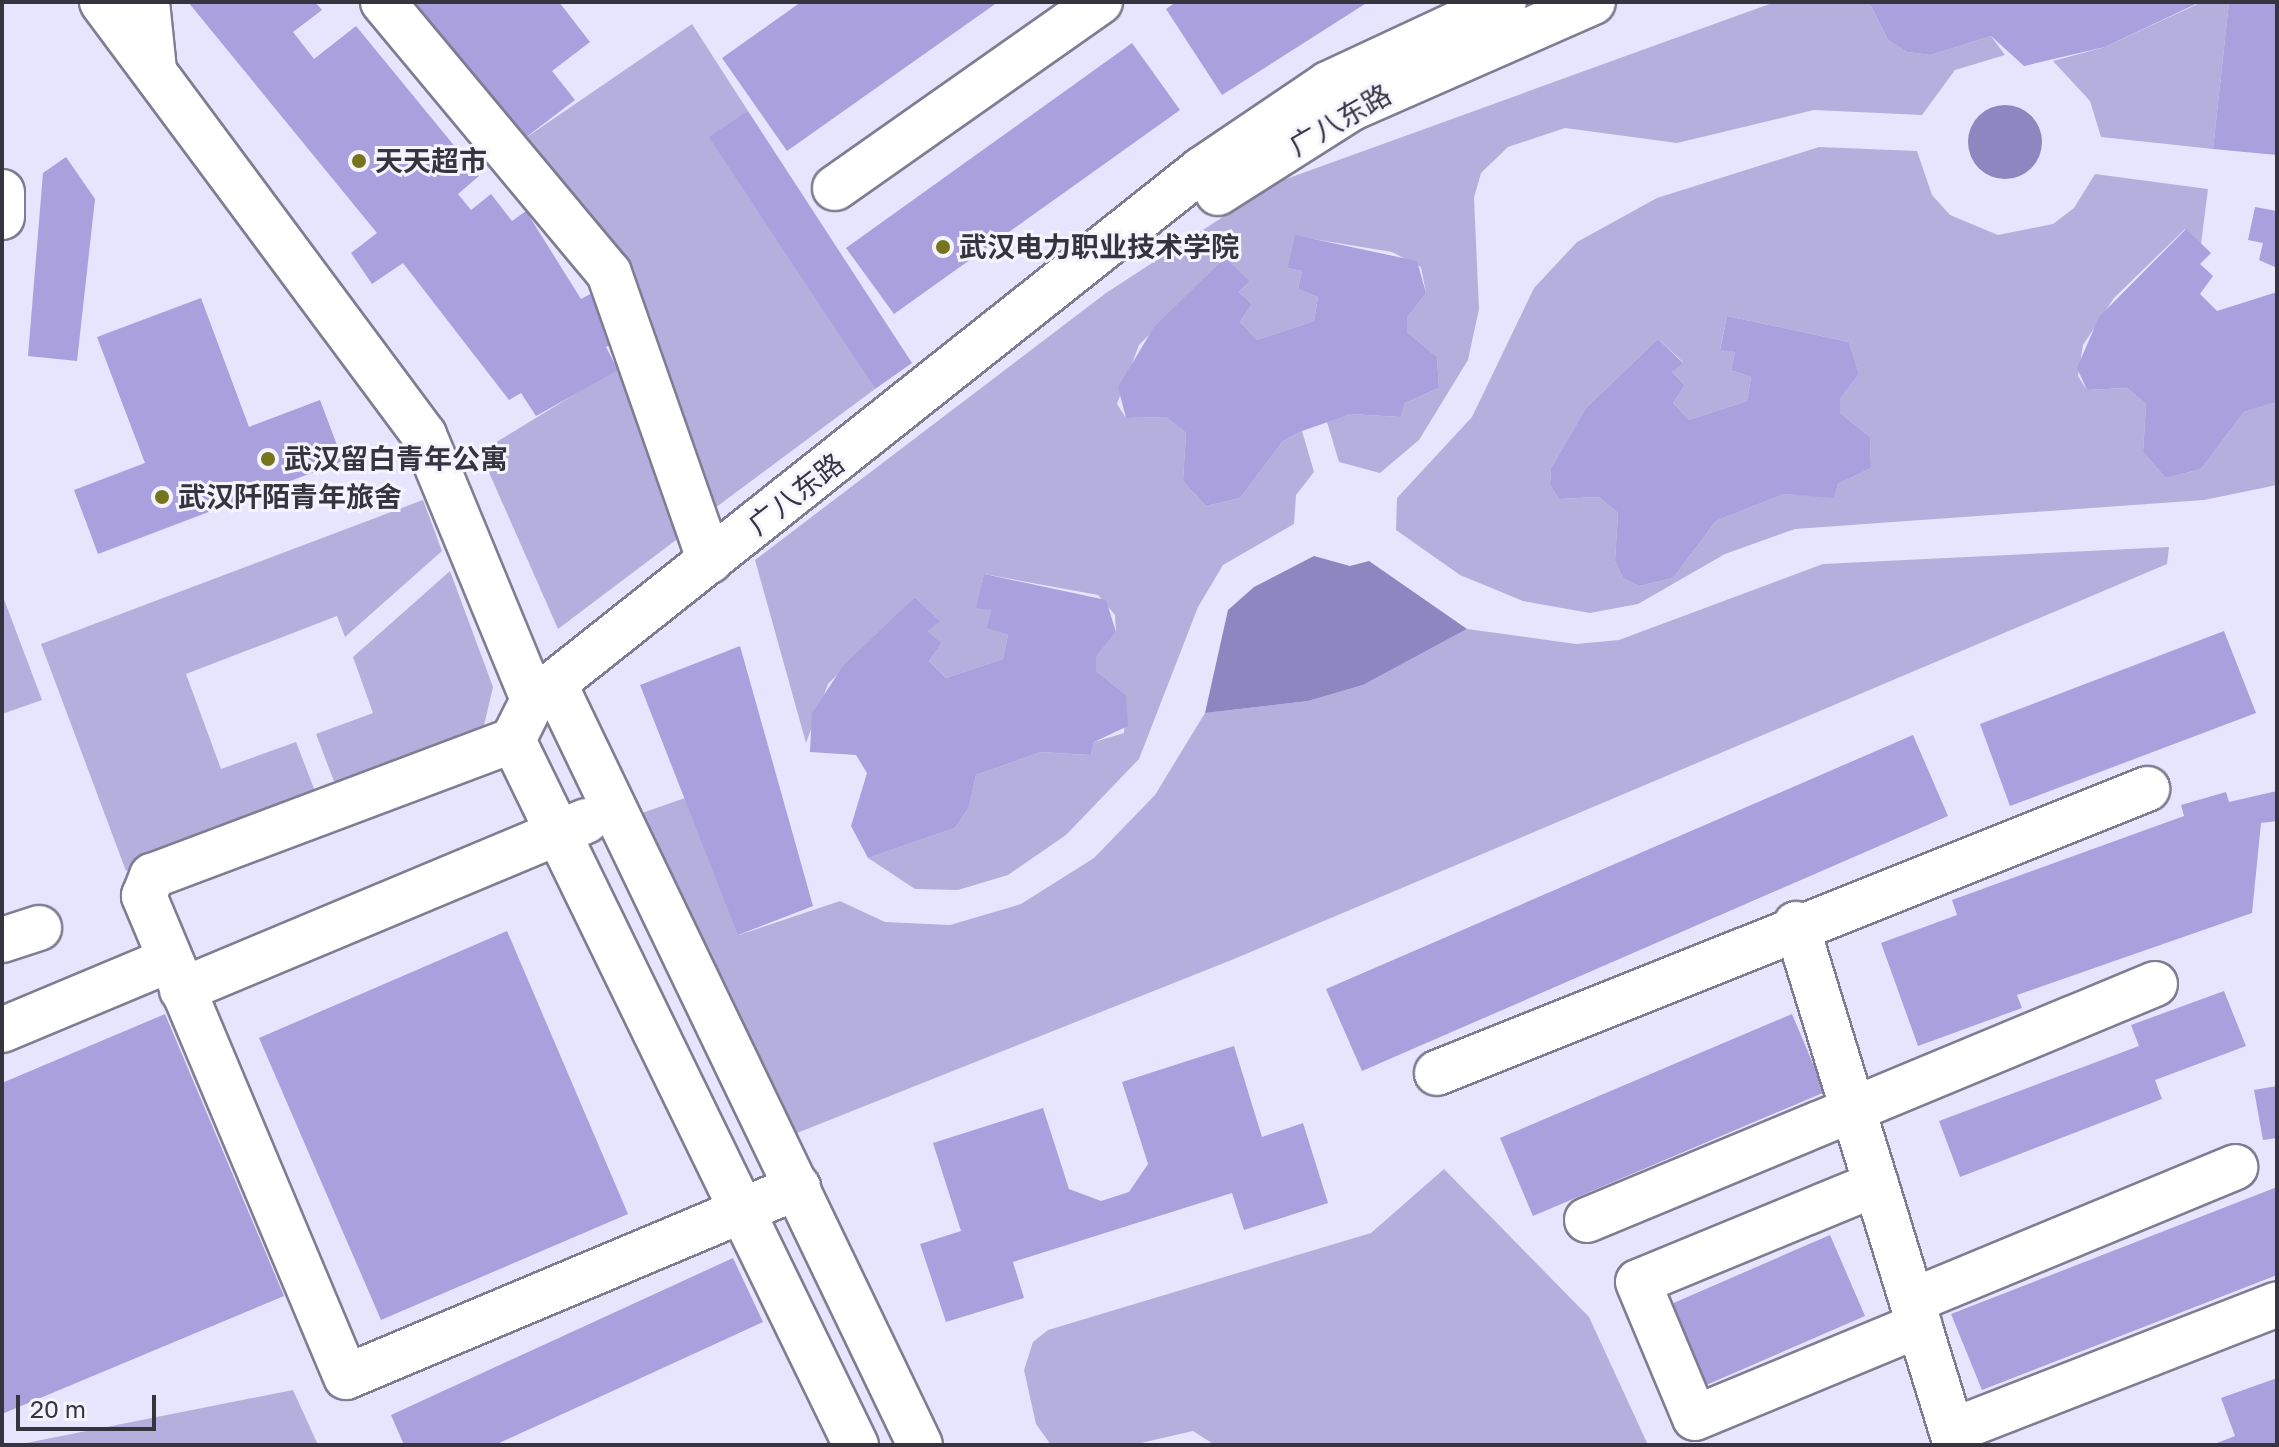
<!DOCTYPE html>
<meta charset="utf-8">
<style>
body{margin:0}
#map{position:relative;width:2279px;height:1447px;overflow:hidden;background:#e7e5fd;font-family:"Golos Text","Noto Sans SC",sans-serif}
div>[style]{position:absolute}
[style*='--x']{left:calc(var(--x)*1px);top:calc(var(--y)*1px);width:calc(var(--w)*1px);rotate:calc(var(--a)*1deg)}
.green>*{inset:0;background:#b5afdd}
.water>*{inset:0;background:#8e86c0}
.round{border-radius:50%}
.building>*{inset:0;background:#a9a0dd}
.roads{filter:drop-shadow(2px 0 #7f7d92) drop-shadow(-2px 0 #7f7d92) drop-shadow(0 2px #7f7d92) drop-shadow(0 -2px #7f7d92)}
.minor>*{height:44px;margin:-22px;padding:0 22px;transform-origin:22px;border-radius:22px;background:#fff}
.dots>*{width:22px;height:22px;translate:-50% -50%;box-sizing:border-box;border:4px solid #f5f4fe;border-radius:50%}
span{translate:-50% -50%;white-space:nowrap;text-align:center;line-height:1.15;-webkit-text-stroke:6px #f5f4fe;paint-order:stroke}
.street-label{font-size:28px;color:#36353f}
.poi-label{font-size:28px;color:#36353f;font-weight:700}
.left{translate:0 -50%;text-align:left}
.frame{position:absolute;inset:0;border:4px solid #36353f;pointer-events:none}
.scale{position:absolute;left:16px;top:1395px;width:140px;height:36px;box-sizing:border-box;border:4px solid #36353f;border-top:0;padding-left:10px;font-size:24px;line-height:28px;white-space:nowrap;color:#36353f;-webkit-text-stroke:6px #f5f4fe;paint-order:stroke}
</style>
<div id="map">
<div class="green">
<div style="clip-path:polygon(1775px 2px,1869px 2px,1888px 40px,1907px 52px,1931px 55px,1991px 36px,2005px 55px,1955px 70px,1922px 115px,1814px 110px,1677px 143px,1565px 128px,1508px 147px,1481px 173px,1474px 198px,1479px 309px,1468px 360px,1419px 440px,1380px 473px,1339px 462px,1327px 422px,1351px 414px,1401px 417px,1405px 403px,1439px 388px,1437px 357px,1407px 332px,1407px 318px,1426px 293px,1421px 267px,1392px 252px,1295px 236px,1287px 268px,1302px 271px,1298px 289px,1318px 297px,1314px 321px,1257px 340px,1240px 322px,1252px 304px,1239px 292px,1250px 281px,1225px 259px,1139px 345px,1117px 404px,1126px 418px,1166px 417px,1186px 433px,1183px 481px,1206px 506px,1240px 498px,1283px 441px,1302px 431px,1314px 472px,1296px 495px,1294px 524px,1223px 565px,1198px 607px,1139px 759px,1066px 835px,1008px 875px,958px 890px,915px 889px,868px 858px,955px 828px,969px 807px,976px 775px,1041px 752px,1091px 755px,1094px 742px,1124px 733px,1126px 695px,1096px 671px,1096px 657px,1116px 632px,1115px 615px,1098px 595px,984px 574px,977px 607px,991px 610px,988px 628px,1008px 635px,1003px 659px,946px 678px,929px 661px,942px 643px,928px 631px,939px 620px,915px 597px,828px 684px,806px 743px,755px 560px,1106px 293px,1275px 183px)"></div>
<div style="clip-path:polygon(2202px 2px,2229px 2px,2213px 149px,2101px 137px,2090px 101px,2053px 61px,2105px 47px)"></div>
<div style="clip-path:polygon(692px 24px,748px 111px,726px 161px,875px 389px,711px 511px,521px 141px)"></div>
<div style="clip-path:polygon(evenodd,1819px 147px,1917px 151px,1932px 195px,1950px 215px,1998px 235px,2053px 224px,2074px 208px,2095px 174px,2208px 189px,2201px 244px,2185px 229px,2114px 298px,2083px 345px,2078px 376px,2087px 390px,2127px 388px,2146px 404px,2143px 452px,2166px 478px,2201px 469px,2244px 412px,2277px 402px,2277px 485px,2204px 500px,1795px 529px,1725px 554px,1638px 604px,1590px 613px,1523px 601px,1460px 575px,1396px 530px,1397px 498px,1472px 417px,1534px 288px,1577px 242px,1657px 198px,1819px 147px,1727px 316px,1849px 342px,1859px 374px,1840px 399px,1840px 413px,1870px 437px,1871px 468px,1838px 484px,1834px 497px,1784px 494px,1716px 521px,1673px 578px,1639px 586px,1623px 578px,1615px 561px,1618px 513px,1599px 497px,1559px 499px,1550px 485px,1551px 468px,1586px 408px,1658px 339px,1683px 362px,1672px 372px,1685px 385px,1673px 403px,1689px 420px,1747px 401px,1751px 377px,1731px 370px,1735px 352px,1720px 349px,1727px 316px)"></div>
<div style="clip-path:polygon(629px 361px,684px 534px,558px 629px,480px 452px)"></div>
<div style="clip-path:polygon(423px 500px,442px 551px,345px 637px,337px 616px,186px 674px,221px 769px,296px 742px,318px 799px,126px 871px,41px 644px)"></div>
<div style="clip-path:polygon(2169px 547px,2167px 564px,1234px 959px,797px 1133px,642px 813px,685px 798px,739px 935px,840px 901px,885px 922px,950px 925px,1021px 904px,1094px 858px,1155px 795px,1205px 713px,1308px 701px,1363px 685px,1467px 629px,1576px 644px,1619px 640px,1823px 564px)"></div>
<div style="clip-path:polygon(450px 571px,493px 687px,481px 738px,338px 792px,316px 734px,373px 713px,353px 657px)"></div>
<div style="clip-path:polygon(2px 594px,42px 700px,2px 714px)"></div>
<div style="clip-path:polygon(1444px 1169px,1589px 1317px,1648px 1445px,1215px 1445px,1193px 1431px,1132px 1445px,1051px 1445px,1036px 1424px,1024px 1370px,1033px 1342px,1048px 1330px,1371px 1233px)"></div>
<div style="clip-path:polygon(293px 1390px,318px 1445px,16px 1445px)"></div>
</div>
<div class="water">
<div class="round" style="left:1968px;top:105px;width:74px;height:74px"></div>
<div style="clip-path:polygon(1314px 556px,1350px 566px,1369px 561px,1467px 629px,1363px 685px,1308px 701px,1205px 713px,1228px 610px,1254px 587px)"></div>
</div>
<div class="building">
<div style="clip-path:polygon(188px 2px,315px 2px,322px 10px,293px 32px,314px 59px,356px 26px,479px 176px,458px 194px,471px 210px,491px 194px,512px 221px,526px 211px,581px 299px,592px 293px,617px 342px,606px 347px,618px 370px,536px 416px,521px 393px,509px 400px,403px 263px,372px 284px,351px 253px,377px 233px)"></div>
<div style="clip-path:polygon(415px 2px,559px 2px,590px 42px,552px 71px,575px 100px,521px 141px)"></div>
<div style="clip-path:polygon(801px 2px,998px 2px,787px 151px,722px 58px)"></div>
<div style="clip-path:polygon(1176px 2px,1368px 2px,1222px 95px,1166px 9px)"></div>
<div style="clip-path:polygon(1869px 2px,2198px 2px,2198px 3px,2105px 47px,2024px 66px,1991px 36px,1931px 55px,1907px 52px,1888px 40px)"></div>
<div style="clip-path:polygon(2229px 2px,2277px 2px,2277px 155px,2213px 149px)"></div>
<div style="clip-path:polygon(1132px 43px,1180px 110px,894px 314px,846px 248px)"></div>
<div style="clip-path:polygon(748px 111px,912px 363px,875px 389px,709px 137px)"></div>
<div style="clip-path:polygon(66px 157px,95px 199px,77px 361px,28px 356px,43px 173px)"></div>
<div style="clip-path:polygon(2255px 207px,2277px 211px,2277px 268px,2259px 260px,2263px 243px,2248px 240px)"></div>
<div style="clip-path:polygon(2186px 229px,2211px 253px,2200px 264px,2213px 276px,2200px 294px,2217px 311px,2277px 292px,2277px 402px,2244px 412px,2201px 469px,2166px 478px,2143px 452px,2146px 404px,2127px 388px,2087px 390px,2077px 368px,2099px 317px)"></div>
<div style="clip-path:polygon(1295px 235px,1417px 261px,1426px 293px,1407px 318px,1407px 332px,1437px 357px,1439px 388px,1405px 403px,1401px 417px,1351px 414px,1302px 431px,1283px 441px,1240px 498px,1206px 506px,1183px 481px,1186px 433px,1166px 417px,1126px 418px,1118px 387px,1154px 327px,1225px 258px,1250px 281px,1239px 292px,1252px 304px,1240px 322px,1257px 340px,1314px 321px,1318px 297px,1298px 289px,1302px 271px,1287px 268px)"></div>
<div style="clip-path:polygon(201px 298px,249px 427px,320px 400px,343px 461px,98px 554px,74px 490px,145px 463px,97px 337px)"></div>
<div style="clip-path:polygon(1727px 316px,1849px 342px,1859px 374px,1840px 399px,1840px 413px,1870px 437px,1871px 468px,1838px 484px,1834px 498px,1784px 494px,1716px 521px,1673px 578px,1639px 586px,1623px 578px,1615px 561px,1618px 513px,1599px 497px,1559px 499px,1550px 485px,1551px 468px,1586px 408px,1658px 339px,1683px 363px,1672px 372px,1685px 385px,1673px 403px,1689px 420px,1747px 401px,1751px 377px,1731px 370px,1735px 352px,1720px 350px)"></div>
<div style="clip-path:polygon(984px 574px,1106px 600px,1116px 632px,1096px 657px,1096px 671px,1126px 695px,1128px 726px,1094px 742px,1091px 755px,1041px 752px,976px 775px,969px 807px,955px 828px,868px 858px,851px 826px,867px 773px,856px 755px,810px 752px,812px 713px,843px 666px,915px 597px,940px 621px,928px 631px,942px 643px,929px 661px,946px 678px,1003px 659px,1008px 635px,987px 628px,991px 610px,976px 608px)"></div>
<div style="clip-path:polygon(2224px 631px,2256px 713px,2010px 806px,1980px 724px)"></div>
<div style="clip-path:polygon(740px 646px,813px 906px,738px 935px,640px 685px)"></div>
<div style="clip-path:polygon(1913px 735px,1948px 816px,1362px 1071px,1326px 989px)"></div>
<div style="clip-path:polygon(2277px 791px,2277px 821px,2261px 823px,2252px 913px,2017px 995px,2022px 1008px,1918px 1046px,1881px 943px,1957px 915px,1952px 900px,2184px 816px,2181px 805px,2226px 792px,2229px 802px)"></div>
<div style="clip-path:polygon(507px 931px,628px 1214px,381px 1320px,259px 1038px)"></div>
<div style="clip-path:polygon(2224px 991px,2246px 1046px,2155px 1080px,2162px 1099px,1960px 1177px,1939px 1121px,2139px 1046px,2131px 1025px)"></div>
<div style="clip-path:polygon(165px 1014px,284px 1296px,2px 1414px,2px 1083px)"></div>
<div style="clip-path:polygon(1792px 1014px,1825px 1092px,1533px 1216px,1500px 1138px)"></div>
<div style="clip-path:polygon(1234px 1046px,1262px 1137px,1303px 1123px,1328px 1203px,1244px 1230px,1232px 1193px,1013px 1262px,1024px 1298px,946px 1322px,920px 1244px,961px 1231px,933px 1143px,1043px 1108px,1069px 1189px,1101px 1201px,1129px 1192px,1148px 1164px,1122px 1082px)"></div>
<div style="clip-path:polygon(2277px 1086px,2277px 1138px,2263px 1140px,2254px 1090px)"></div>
<div style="clip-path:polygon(2277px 1187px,2277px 1275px,1982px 1390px,1951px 1314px)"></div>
<div style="clip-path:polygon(1830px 1235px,1865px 1316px,1704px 1386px,1669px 1305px)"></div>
<div style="clip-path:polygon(733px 1258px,763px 1322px,495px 1445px,404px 1445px,391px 1415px)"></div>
<div style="clip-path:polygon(2277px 1378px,2277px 1445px,2212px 1445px,2235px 1436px,2221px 1398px)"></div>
</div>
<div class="roads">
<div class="minor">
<div style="--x:102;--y:2;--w:540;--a:53.36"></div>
<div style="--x:424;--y:435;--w:287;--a:67.6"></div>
<div style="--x:147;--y:2;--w:68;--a:84.1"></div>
<div style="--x:383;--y:2;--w:353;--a:50.2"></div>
<div style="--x:609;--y:273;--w:305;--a:70.7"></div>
<div style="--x:835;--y:188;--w:324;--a:-35.1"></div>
<div style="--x:2;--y:192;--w:25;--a:90"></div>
<div style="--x:1218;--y:193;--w:159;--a:-32.4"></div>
<div style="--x:1352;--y:108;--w:263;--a:-23.7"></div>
<div style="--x:554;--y:683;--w:845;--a:64.34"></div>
<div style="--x:513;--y:740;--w:784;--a:64.06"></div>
<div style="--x:1796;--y:924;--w:545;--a:72.93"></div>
<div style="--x:2;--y:940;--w:39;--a:-18"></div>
<div style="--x:182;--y:990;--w:438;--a:-22.7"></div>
<div style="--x:2;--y:1030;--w:181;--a:-22.7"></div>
<div style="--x:1437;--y:1073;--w:765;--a:-21.8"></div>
<div style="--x:1876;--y:1184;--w:257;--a:157.6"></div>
<div style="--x:1638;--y:1282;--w:147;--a:67.3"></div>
<div style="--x:1695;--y:1418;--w:243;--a:-22.5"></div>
<div style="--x:798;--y:1187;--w:490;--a:157.2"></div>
<div style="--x:346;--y:1377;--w:522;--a:-112.78"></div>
<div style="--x:144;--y:896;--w:22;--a:-68"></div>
<div style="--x:152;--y:876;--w:386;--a:-20.6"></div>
<div style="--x:513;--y:740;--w:45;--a:-63.4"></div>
<div style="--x:533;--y:700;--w:853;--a:-38.43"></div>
<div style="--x:1201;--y:170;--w:153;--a:-34.1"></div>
<div style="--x:1328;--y:84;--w:194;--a:-25"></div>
<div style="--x:1587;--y:1220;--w:615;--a:-22.56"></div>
<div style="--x:1912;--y:1301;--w:350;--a:-22.5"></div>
<div style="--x:1952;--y:1431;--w:349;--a:-21.3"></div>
</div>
</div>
<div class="dots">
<div style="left:359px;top:161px;background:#74751c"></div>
<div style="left:943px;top:247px;background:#74751c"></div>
<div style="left:268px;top:459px;background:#74751c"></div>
<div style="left:162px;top:497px;background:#74751c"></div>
</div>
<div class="street-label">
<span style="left:1340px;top:120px;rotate:-30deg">广八东路</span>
<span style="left:796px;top:494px;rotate:-38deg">广八东路</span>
</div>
<div class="poi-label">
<span class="left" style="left:375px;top:161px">天天超市</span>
<span class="left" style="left:959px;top:247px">武汉电力职业技术学院</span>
<span class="left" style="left:284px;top:459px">武汉留白青年公寓</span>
<span class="left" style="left:178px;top:497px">武汉阡陌青年旅舍</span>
</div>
<div class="frame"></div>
<div class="scale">20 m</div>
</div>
